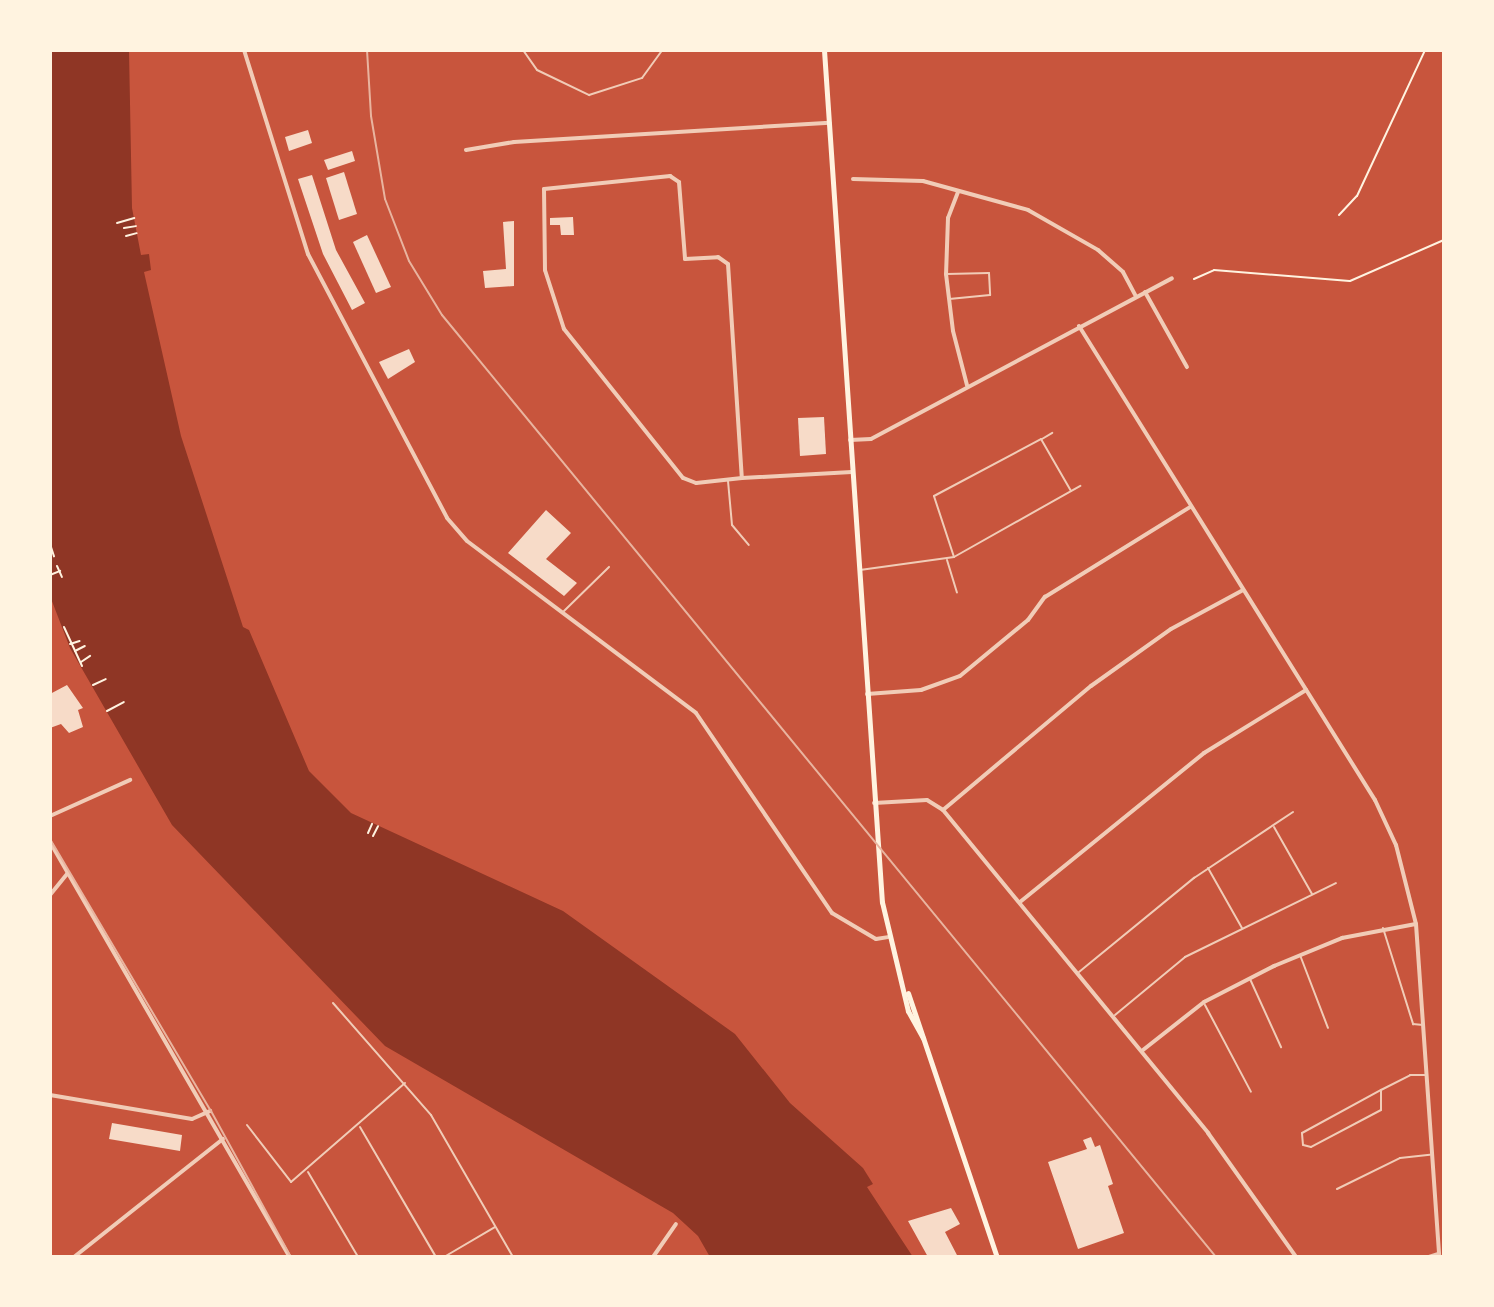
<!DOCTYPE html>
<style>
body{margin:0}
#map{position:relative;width:1494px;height:1307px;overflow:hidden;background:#c8553d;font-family:"Work Sans",sans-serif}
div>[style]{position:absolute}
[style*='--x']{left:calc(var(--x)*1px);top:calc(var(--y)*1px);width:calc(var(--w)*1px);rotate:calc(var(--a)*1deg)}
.water>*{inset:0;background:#8f3625}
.building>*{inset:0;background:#f7dbc8}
.path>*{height:2px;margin:-1px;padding:0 1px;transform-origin:1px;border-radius:1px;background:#fff3e0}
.service>*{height:2px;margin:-1px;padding:0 1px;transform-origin:1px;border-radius:1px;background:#f1ccb7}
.minor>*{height:4px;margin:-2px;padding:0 2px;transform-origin:2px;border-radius:2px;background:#f1ccb7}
.tertiary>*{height:4px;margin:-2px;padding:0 2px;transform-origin:2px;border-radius:2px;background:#f1ccb7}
.secondary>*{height:5px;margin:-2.5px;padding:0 2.5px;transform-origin:2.5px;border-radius:2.5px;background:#fff3e0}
.tram>*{height:2px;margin:-1px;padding:0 1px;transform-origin:1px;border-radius:1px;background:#e9b49f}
span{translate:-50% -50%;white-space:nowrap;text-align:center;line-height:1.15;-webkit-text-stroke:6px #fff3e0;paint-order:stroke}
.frame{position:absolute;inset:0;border:52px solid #fff3e0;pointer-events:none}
</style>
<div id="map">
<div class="water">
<div style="clip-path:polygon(50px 50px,129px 50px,132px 208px,141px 255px,149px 254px,151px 270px,144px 272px,181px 436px,243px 627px,249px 630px,309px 771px,351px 813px,563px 911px,735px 1034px,790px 1103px,863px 1168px,873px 1184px,867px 1187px,913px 1257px,710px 1257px,698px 1236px,673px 1213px,385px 1046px,172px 825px,70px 648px,50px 596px)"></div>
</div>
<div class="building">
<div style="clip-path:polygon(308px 130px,312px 143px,289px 151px,285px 137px)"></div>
<div style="clip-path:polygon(352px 151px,355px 161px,328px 170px,324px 160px)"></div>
<div style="clip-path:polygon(344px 172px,357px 214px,339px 220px,326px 178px)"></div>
<div style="clip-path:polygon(312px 175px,336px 250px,365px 303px,352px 310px,323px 254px,298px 179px)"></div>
<div style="clip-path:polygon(573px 217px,574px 235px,561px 235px,560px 225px,550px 225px,550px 218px)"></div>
<div style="clip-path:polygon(514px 221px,514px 286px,485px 288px,483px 271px,506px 269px,503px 222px)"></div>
<div style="clip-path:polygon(367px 235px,391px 287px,376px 293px,353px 242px)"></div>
<div style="clip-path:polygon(409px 349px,415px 362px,388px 379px,379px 362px)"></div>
<div style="clip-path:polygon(824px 417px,826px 454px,800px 456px,798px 418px)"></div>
<div style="clip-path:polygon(546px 510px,571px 533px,546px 559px,577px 583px,564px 596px,508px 553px)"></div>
<div style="clip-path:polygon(67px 685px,83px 708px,78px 710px,83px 727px,69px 733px,61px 724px,50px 728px,50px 694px)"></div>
<div style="clip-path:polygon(112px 1123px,182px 1135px,180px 1151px,109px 1139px)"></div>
<div style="clip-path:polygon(1091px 1137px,1095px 1147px,1100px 1145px,1113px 1184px,1108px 1186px,1124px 1233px,1078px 1249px,1048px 1162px,1087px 1149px,1083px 1140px)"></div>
<div style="clip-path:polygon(951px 1208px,960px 1224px,945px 1232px,958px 1257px,928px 1257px,908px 1221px)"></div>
</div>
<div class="path">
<div style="--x:1339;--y:215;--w:26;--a:-47"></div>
<div style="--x:1357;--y:196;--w:161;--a:-65"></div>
<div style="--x:117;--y:223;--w:18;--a:-16"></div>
<div style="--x:124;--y:228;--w:12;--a:-9"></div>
<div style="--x:126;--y:236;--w:11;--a:-15"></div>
<div style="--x:1194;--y:279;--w:22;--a:-24"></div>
<div style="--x:1214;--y:270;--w:136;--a:4.6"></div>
<div style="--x:1350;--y:281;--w:103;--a:-23.6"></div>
<div style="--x:50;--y:544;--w:13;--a:72"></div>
<div style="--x:57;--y:566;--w:12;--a:66"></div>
<div style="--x:50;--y:575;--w:11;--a:-22"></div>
<div style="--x:64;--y:627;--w:43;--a:65.2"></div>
<div style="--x:70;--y:644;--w:10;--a:-17"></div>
<div style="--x:75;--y:651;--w:11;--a:-27"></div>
<div style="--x:81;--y:662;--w:11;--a:-34"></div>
<div style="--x:93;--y:685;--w:14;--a:-25"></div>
<div style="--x:107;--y:711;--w:19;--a:-28"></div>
<div style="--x:368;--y:833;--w:10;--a:-66"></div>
<div style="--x:373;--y:836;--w:11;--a:-63"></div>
</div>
<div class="service">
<div style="--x:523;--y:50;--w:24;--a:55"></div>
<div style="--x:537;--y:70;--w:58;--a:25.7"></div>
<div style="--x:589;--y:95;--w:56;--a:-17.8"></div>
<div style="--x:642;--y:78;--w:34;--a:-54"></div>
<div style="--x:947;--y:274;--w:42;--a:-1.4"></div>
<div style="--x:989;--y:273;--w:22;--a:87"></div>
<div style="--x:990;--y:295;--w:41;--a:174.4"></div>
<div style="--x:1042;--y:439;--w:12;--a:-31"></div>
<div style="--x:728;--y:481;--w:44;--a:84.8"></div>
<div style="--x:732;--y:525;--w:26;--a:50"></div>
<div style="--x:954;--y:557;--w:64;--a:-108.2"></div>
<div style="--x:934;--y:496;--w:121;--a:-28"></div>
<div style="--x:1041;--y:439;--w:60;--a:60"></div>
<div style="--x:947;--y:560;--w:34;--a:73"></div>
<div style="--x:860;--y:570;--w:95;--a:-7.9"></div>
<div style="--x:954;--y:557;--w:145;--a:-29.4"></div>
<div style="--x:564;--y:611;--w:63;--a:-44.4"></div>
<div style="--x:1274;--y:827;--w:77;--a:60.4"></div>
<div style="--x:1208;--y:868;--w:69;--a:60.5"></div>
<div style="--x:1383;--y:928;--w:101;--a:72.6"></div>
<div style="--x:1413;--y:1024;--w:10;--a:6"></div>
<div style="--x:1300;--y:955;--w:78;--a:69"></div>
<div style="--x:1079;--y:972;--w:149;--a:-39.3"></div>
<div style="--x:1194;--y:878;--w:119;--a:-33.7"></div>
<div style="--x:1250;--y:979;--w:75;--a:65.5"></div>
<div style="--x:333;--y:1003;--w:149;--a:48.8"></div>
<div style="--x:431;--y:1115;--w:164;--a:60"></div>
<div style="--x:1205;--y:1005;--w:98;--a:62.1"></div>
<div style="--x:1115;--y:1015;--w:91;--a:-39.6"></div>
<div style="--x:1185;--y:957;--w:168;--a:-26.1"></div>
<div style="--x:1381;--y:1090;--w:20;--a:90"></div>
<div style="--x:1381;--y:1110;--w:79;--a:152.1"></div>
<div style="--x:1311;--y:1147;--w:8;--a:-166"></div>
<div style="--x:1303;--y:1145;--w:12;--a:-95"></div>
<div style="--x:1302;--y:1133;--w:90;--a:-28.6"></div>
<div style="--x:1381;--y:1090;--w:33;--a:-27"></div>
<div style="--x:1410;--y:1075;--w:15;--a:0"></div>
<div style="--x:247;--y:1125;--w:72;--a:52.3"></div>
<div style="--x:291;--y:1182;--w:151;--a:-41"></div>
<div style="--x:360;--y:1127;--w:151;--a:59.7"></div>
<div style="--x:308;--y:1172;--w:99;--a:59.5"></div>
<div style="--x:1337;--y:1189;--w:70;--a:-26.2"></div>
<div style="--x:1400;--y:1158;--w:30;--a:-6"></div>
<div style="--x:444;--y:1257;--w:59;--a:-30.5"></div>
</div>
<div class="minor">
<div style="--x:244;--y:50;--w:214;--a:72.6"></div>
<div style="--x:308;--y:254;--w:298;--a:62.2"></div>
<div style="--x:447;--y:518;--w:30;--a:49"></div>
<div style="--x:467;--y:541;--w:286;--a:36.9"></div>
<div style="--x:696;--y:713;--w:242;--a:55.8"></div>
<div style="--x:832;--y:913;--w:51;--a:30.6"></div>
<div style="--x:876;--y:939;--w:12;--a:-9"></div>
<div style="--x:466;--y:150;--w:49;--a:-9.5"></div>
<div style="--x:514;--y:142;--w:316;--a:-3.5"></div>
<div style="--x:853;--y:179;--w:70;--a:1.6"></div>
<div style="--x:923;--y:181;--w:109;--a:15.4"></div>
<div style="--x:1028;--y:210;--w:81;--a:29.7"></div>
<div style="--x:1098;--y:250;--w:33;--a:41"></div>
<div style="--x:1123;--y:272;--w:27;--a:62"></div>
<div style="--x:958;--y:192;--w:28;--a:111"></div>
<div style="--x:948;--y:218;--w:56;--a:92"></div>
<div style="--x:946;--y:274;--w:57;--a:83"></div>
<div style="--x:953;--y:331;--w:56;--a:75.5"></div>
<div style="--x:1145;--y:292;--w:86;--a:60.8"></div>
<div style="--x:1079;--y:326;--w:559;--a:58.02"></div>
<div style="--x:1375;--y:800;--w:50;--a:65"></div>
<div style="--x:1396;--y:845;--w:81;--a:75.8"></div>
<div style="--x:1416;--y:924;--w:334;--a:86"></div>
<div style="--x:850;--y:440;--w:21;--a:-3"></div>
<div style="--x:871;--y:439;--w:341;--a:-28.1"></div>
<div style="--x:742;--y:478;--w:46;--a:173.8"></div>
<div style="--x:696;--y:483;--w:14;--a:-159"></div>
<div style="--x:683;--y:478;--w:191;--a:-128.6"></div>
<div style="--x:564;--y:329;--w:62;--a:-107.9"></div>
<div style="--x:545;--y:270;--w:81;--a:-90.7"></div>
<div style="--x:544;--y:189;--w:127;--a:-5.9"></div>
<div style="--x:670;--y:176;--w:11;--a:34"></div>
<div style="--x:679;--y:182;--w:77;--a:85.5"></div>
<div style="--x:685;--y:259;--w:33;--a:-3"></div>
<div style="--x:718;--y:257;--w:12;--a:35"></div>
<div style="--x:728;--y:264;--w:214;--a:86.3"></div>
<div style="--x:742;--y:478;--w:110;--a:-3.1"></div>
<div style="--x:867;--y:694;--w:54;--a:-4.2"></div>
<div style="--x:921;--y:690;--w:41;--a:-19.7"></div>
<div style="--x:960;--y:676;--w:88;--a:-39.5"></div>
<div style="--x:1028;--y:620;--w:29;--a:-54"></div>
<div style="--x:1045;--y:597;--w:171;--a:-31.8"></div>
<div style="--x:874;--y:803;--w:53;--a:-3.2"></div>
<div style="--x:927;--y:800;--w:19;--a:32"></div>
<div style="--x:943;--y:810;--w:418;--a:50.6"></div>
<div style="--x:1208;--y:1133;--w:152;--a:54.6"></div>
<div style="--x:943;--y:810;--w:193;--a:-40"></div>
<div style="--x:1091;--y:686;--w:98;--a:-35.5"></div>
<div style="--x:1171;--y:629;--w:82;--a:-28.4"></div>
<div style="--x:50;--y:816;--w:88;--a:-24.2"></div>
<div style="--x:50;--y:895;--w:28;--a:-51"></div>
<div style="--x:1020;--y:902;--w:237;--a:-39"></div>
<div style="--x:1204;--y:753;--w:120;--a:-31.7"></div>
<div style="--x:1143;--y:1050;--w:78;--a:-38.2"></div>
<div style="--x:1204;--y:1002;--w:79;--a:-27.2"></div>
<div style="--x:1274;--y:966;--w:74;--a:-22.4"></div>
<div style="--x:1342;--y:938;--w:75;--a:-10.7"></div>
<div style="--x:50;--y:1095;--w:144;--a:9.6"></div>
<div style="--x:192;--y:1119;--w:20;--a:-24"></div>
<div style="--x:74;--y:1257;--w:190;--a:-38.4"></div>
<div style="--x:653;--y:1257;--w:40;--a:-55.1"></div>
<div style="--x:1429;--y:1257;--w:9;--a:-18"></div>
</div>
<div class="tertiary">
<div style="--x:50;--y:842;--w:479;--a:60"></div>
</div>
<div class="secondary">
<div style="--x:824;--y:50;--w:854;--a:86.11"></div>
<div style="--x:882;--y:902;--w:112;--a:76.6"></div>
<div style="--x:908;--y:1011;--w:31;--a:61"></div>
<div style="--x:908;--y:993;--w:279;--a:71.4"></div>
</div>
<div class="tram">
<div style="--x:367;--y:50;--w:66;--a:86.5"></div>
<div style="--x:371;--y:116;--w:84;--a:80.4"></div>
<div style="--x:385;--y:199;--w:66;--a:68.8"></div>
<div style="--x:409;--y:261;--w:63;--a:58.6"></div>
<div style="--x:442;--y:315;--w:1219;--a:50.59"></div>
<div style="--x:50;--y:839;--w:316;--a:59.4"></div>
<div style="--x:211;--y:1111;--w:166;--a:61.3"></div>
</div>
<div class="frame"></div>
</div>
